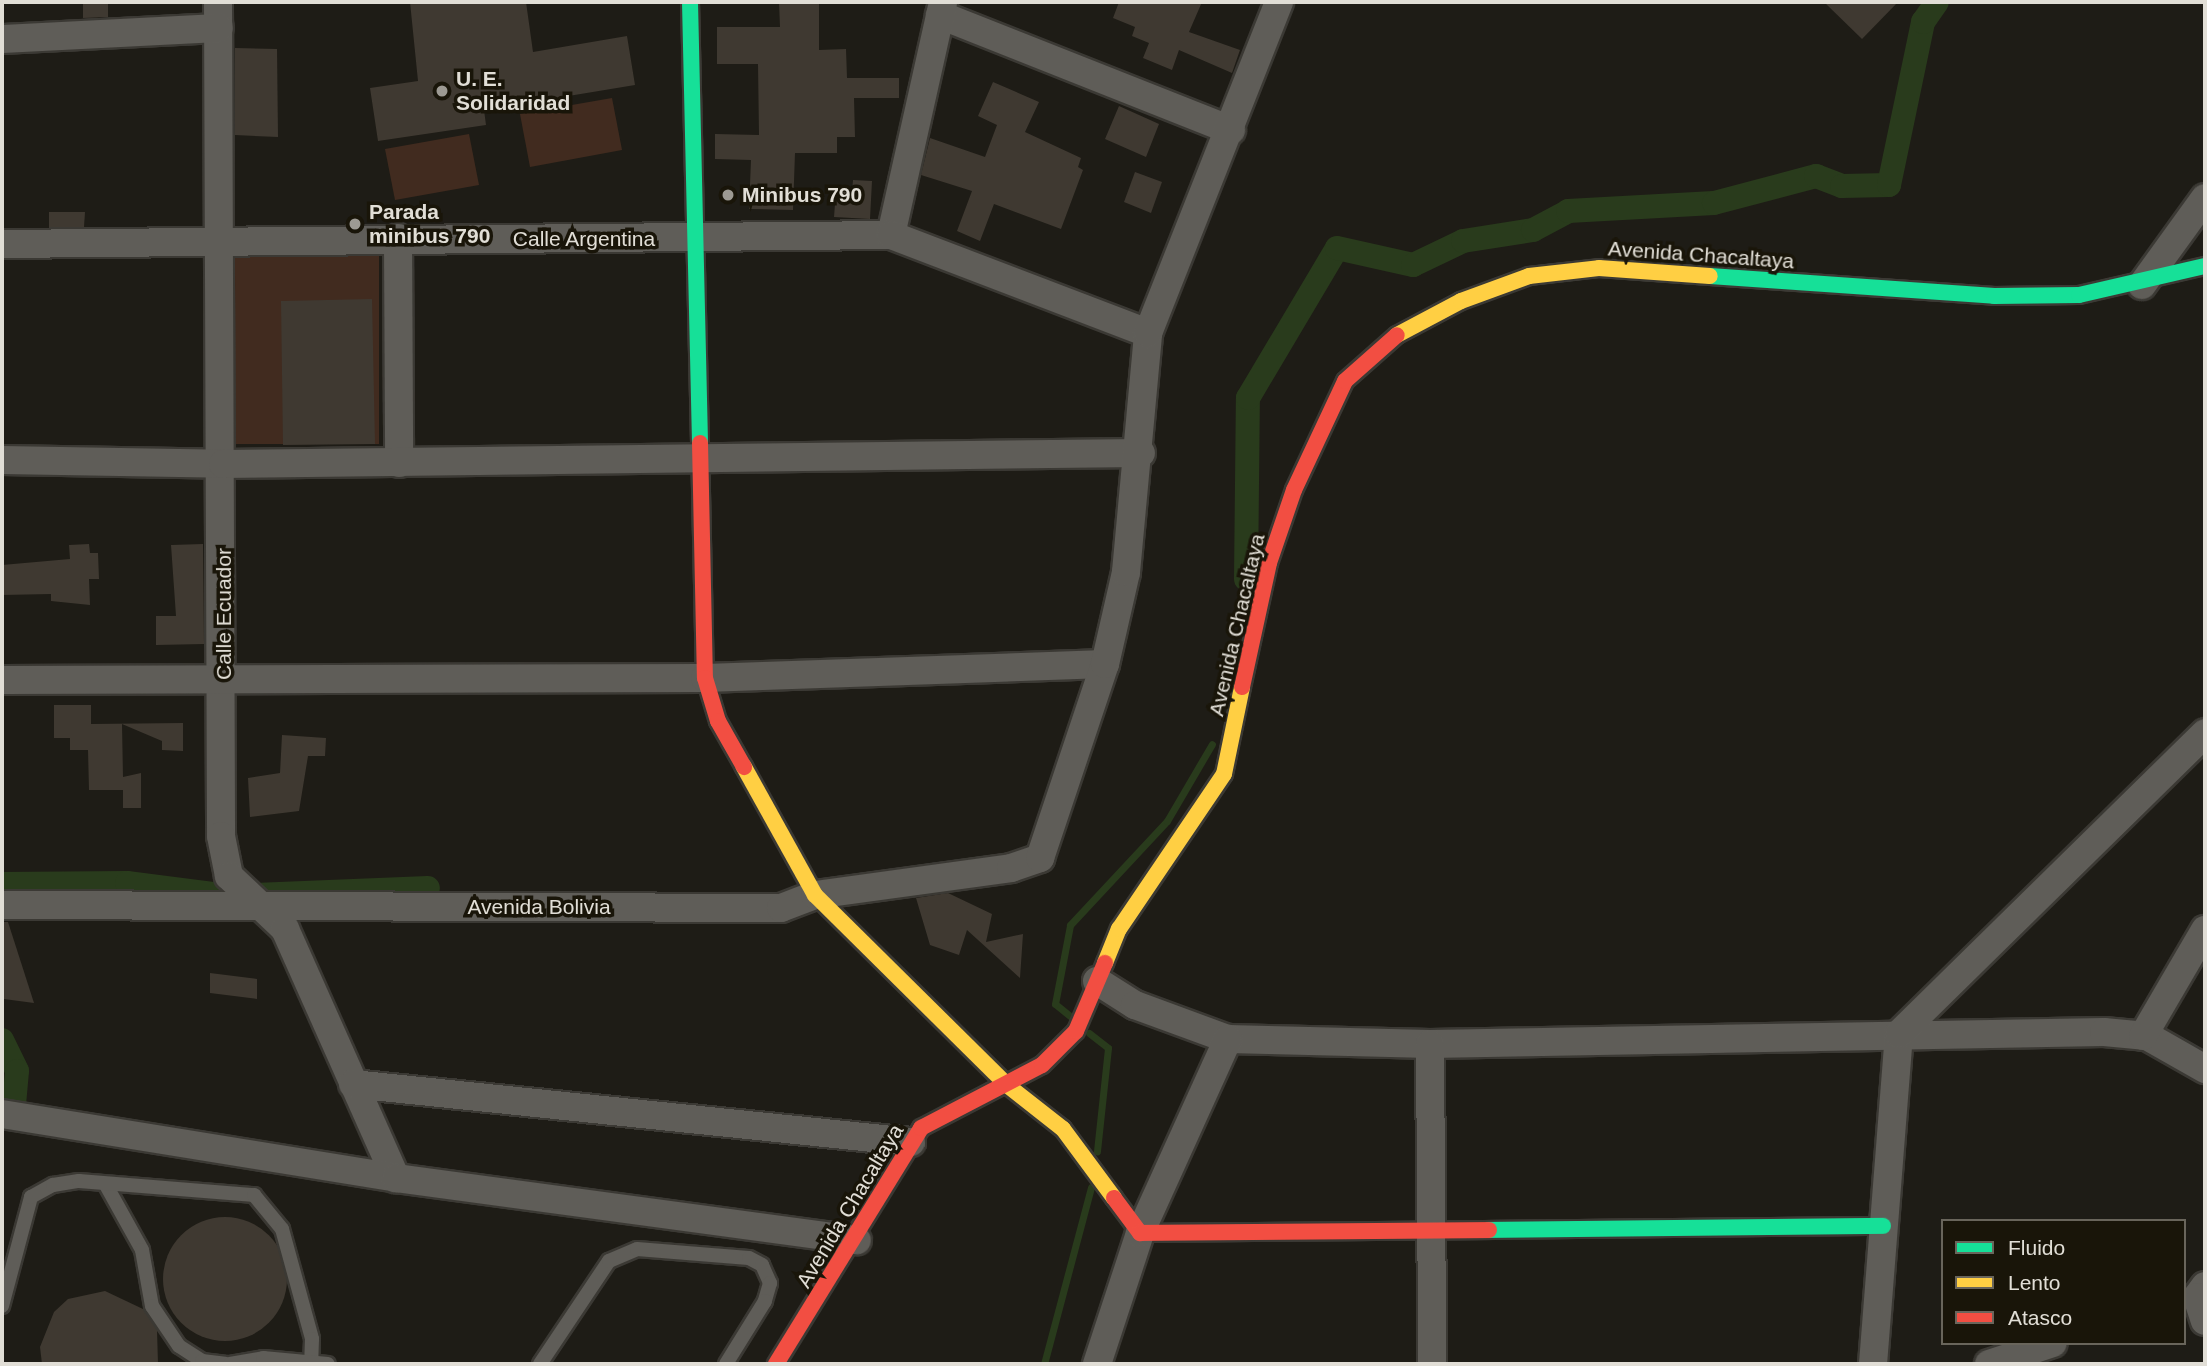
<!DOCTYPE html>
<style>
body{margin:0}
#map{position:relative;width:2207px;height:1366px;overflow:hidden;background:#1e1c16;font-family:Helvetica,sans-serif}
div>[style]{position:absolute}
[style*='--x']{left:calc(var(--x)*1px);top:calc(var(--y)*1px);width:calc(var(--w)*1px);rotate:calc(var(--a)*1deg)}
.green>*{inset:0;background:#412b1f}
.stream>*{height:7px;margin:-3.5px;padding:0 3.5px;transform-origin:3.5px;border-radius:3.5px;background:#293b1c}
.canal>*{height:24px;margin:-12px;padding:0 12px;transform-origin:12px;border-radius:12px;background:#293b1c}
.building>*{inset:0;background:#3f3931}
.round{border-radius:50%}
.roads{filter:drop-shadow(2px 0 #3b3934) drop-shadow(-2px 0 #3b3934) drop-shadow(0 2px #3b3934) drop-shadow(0 -2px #3b3934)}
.lane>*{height:14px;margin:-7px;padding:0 7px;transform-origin:7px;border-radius:7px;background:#5f5d58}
.street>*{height:28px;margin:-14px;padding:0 14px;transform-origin:14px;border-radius:14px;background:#5f5d58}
.fast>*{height:16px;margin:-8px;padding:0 8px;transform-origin:8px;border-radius:8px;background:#16e098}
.slow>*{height:16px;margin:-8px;padding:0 8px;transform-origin:8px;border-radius:8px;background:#ffcf43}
.jam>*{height:16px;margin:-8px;padding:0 8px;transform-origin:8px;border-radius:8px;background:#f24e42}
.dots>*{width:19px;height:19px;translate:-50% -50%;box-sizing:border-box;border:4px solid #191509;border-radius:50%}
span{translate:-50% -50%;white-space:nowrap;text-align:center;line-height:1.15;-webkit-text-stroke:7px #191509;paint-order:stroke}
.poi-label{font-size:21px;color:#e1ded6;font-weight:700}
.left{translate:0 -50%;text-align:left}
.street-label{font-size:21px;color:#e1ded6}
.frame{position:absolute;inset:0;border:4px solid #e1ded6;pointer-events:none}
.legend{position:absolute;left:1941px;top:1219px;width:245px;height:126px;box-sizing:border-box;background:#191509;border:2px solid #69655b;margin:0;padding:9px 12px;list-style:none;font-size:21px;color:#e1ded6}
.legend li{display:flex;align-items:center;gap:14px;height:35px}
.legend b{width:35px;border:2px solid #69655b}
</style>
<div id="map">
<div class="green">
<div style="clip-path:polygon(612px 98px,622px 150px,530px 167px,520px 114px)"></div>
<div style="clip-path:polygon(469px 134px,479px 185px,395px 200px,385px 149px)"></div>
<div style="clip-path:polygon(233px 250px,379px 250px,379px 444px,233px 444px)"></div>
</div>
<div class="stream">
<div style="--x:1070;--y:1016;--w:19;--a:-141"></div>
<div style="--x:1055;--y:1004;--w:80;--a:-79.2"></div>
<div style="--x:1070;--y:925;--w:142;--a:-47"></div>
<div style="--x:1167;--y:821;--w:89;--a:-59.7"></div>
<div style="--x:1089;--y:1033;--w:24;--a:38"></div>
<div style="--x:1108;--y:1048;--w:104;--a:96.1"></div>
<div style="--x:1044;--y:1364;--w:183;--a:-75.1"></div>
</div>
<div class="canal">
<div style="--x:1246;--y:579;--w:181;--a:-89.4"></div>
<div style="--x:1248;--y:398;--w:174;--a:-59.3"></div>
<div style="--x:1337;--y:248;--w:78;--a:12.6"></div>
<div style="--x:1413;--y:265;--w:55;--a:-25.6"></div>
<div style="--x:1463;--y:241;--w:71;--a:-8.9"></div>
<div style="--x:1533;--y:230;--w:40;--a:-28"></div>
<div style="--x:1568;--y:211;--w:146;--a:-3.1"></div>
<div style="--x:1714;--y:203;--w:106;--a:-14.8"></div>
<div style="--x:1816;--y:176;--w:28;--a:21"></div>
<div style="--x:1842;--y:186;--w:47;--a:-1.2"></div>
<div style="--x:1889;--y:185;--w:167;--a:-78.2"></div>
<div style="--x:1923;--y:22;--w:24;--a:-55"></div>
<div style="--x:2;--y:884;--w:125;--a:-0.5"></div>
<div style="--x:127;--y:883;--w:102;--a:7.3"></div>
<div style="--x:228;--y:896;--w:200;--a:-2.3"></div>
<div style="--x:2;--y:1040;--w:34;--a:64"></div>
<div style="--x:17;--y:1071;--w:45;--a:95.1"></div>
</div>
<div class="building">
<div style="clip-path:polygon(83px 2px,108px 2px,108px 17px,83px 18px)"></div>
<div style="clip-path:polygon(410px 2px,526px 2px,533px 52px,627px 36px,635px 85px,484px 110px,486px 125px,378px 141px,370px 88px,418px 81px)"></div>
<div style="clip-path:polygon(779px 2px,819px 2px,819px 50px,846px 49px,847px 78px,899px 78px,899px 98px,854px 98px,855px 137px,837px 137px,837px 153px,795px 153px,793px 210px,749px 209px,751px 160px,715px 159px,715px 134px,759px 135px,758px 64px,717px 64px,717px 27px,780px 27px)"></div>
<div style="clip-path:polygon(1119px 2px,1202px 2px,1189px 32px,1240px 50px,1232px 73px,1179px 50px,1172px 70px,1143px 58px,1149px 43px,1132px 36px,1135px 27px,1113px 18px)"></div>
<div style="clip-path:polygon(1824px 2px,1898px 2px,1862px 39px)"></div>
<div style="clip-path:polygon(235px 48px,277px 49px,278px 137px,235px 135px)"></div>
<div style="clip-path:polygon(993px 82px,1039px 102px,1025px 132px,1081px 158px,1078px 167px,1083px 170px,1061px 229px,994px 204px,980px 241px,957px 231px,972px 191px,921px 175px,930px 138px,985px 157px,997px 125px,978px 116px)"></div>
<div style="clip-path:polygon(1119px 106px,1159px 124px,1146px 157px,1105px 139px)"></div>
<div style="clip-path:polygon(1135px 172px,1162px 182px,1151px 213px,1124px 202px)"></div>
<div style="clip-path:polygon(853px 180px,872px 181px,870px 219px,834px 217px,836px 191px,852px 192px)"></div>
<div style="clip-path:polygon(49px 212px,85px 212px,84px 227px,49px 227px)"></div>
<div style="clip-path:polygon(372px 299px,375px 444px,283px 445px,281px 301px)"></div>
<div style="clip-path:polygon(89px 544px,90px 553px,98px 553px,99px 579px,89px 579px,90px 605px,51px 601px,51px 594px,2px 595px,2px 565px,70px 559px,69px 545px)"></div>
<div style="clip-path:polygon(203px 544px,204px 644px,156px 645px,156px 616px,176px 616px,171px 545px)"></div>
<div style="clip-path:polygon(54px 705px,91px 705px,91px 724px,183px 723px,183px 751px,162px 750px,162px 741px,122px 724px,123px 777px,141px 773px,141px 808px,123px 808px,123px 790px,89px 790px,88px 750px,70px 750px,70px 738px,54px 738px)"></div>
<div style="clip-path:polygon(282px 735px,326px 738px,325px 756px,308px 756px,299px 811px,250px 817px,248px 778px,280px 773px)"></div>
<div style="clip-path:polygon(948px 893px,992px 914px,986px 942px,1023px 934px,1020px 978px,967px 930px,959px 955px,930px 945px,916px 898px)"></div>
<div style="clip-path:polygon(2px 922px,8px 922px,34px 1003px,4px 999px)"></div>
<div style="clip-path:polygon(210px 973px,257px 979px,257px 999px,210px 993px)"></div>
<div class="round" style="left:163px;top:1217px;width:124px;height:124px"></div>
<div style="clip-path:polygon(105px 1291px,143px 1309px,157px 1330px,158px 1364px,42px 1364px,40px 1347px,54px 1312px,68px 1299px)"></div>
</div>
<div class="roads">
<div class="lane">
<div style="--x:106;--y:1185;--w:74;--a:61"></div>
<div style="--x:142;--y:1250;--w:57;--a:79.9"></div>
<div style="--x:152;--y:1306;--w:48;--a:56"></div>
<div style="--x:179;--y:1346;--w:27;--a:33"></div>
<div style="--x:202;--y:1361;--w:23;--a:7"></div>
<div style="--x:2;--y:1306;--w:113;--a:-75.1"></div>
<div style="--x:31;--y:1197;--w:25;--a:-29"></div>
<div style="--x:53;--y:1185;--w:26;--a:-9"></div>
<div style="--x:79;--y:1181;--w:176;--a:4.6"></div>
<div style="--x:254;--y:1195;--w:44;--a:50.5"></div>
<div style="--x:282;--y:1229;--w:114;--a:74.7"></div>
<div style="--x:312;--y:1339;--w:23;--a:92"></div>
<div style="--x:230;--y:1364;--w:34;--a:-10"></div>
<div style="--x:263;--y:1358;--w:65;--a:5.3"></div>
<div style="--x:540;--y:1364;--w:124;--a:-56.2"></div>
<div style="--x:609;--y:1261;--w:30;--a:-23"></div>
<div style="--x:637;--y:1249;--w:112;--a:4.6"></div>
<div style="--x:749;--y:1258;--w:15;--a:28"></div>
<div style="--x:762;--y:1265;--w:20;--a:66"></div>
<div style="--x:770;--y:1283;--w:19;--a:106"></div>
<div style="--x:765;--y:1301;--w:74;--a:121.8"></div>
</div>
<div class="street">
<div style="--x:218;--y:2;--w:834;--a:89.79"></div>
<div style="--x:221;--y:836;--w:41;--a:78.7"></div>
<div style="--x:229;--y:876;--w:77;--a:43.4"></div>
<div style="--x:285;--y:929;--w:273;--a:66"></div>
<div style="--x:940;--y:15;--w:313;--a:21.6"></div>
<div style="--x:2;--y:39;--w:217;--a:-2.9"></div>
<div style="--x:891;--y:235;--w:239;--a:-77.4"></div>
<div style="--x:398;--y:238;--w:225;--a:89.7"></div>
<div style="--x:2;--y:244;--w:889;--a:-0.58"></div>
<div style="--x:891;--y:235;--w:275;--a:20.9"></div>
<div style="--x:2142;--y:285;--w:107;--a:-54.1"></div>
<div style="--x:2;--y:460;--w:221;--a:1"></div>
<div style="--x:223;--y:464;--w:918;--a:-0.69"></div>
<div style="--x:2;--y:680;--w:703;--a:-0.16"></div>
<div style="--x:705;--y:678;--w:400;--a:-2"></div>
<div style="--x:2;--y:905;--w:779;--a:0.22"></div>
<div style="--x:781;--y:908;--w:36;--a:-21"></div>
<div style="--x:815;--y:895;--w:198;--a:-7.8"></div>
<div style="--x:1011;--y:868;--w:31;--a:-19"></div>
<div style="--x:1040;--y:858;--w:205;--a:-71.5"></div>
<div style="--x:1105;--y:664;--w:94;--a:-77.1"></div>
<div style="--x:1126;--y:572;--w:240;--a:-84.7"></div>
<div style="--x:1148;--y:333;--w:356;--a:-68.4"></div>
<div style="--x:1097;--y:981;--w:45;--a:32.3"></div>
<div style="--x:1135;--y:1005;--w:99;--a:20.1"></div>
<div style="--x:1228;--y:1039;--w:202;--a:1.4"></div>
<div style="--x:1430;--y:1044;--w:674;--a:-1.02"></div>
<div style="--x:2104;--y:1032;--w:43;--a:5.3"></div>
<div style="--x:2147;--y:1036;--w:67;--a:29.6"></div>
<div style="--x:2143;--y:1036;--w:123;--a:-59.7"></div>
<div style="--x:1430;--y:1044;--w:320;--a:89.6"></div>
<div style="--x:353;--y:1084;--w:561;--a:5.93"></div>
<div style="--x:2;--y:1114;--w:399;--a:9.2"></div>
<div style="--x:396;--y:1178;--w:465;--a:7.7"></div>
<div style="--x:2205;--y:1286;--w:14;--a:126"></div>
<div style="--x:2197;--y:1297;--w:25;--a:72"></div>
<div style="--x:1097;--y:1364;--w:138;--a:-71.8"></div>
<div style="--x:1140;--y:1233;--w:213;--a:-65.6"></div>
<div style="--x:1873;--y:1364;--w:331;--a:-85.5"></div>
<div style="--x:1899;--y:1034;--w:429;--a:-44.5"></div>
<div style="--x:1989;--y:1364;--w:67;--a:-18.2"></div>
</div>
<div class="fast">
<div style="--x:690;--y:2;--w:441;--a:88.7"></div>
<div style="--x:1710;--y:276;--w:285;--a:4"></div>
<div style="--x:1994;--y:296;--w:85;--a:-0.7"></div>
<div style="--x:2079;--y:295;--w:129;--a:-13"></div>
<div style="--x:1489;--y:1230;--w:394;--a:-0.6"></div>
</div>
<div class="slow">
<div style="--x:1397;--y:335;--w:72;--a:-28"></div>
<div style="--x:1461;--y:301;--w:72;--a:-20.2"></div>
<div style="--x:1529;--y:276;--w:70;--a:-6.5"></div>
<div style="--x:1599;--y:268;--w:111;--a:4.1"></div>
<div style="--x:744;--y:767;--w:146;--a:61"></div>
<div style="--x:815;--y:895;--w:270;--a:44.7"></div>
<div style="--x:1007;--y:1085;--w:71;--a:38.2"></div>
<div style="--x:1063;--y:1129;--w:86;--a:53.5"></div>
<div style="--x:1105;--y:963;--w:37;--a:-68"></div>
<div style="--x:1119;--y:929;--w:187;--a:-55.9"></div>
<div style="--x:1224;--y:774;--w:89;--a:-78.3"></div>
</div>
<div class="jam">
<div style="--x:700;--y:443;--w:235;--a:88.8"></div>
<div style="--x:705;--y:678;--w:45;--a:73.2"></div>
<div style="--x:718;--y:721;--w:53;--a:60.5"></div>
<div style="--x:1242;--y:687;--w:127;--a:-77.7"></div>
<div style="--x:1269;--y:563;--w:77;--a:-71.1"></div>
<div style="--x:1294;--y:490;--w:120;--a:-64.9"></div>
<div style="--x:1345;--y:381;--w:69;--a:-41.5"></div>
<div style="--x:1114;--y:1198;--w:44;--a:53.4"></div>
<div style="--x:1140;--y:1233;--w:349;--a:-0.5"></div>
<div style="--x:776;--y:1364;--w:277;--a:-58.4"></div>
<div style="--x:921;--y:1128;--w:136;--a:-27.5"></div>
<div style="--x:1042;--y:1065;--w:48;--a:-45"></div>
<div style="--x:1076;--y:1031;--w:74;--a:-66.9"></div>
</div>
</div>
<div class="dots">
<div style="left:442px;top:91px;background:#9d9a93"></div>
<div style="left:728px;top:195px;background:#9d9a93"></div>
<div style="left:355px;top:224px;background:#9d9a93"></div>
</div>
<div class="poi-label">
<span class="left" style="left:456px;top:91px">U. E.<br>Solidaridad</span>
<span class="left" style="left:742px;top:195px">Minibus 790</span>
<span class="left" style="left:369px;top:224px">Parada<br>minibus 790</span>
</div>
<div class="street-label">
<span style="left:584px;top:239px">Calle Argentina</span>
<span style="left:1701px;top:255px;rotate:4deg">Avenida Chacaltaya</span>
<span style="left:224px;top:614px;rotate:-90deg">Calle Ecuador</span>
<span style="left:1237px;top:625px;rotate:-77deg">Avenida Chacaltaya</span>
<span style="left:539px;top:907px">Avenida Bolivia</span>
<span style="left:850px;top:1206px;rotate:-59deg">Avenida Chacaltaya</span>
</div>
<div class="frame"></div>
<ul class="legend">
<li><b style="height:9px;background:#16e098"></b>Fluido</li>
<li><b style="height:9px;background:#ffcf43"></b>Lento</li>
<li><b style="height:9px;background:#f24e42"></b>Atasco</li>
</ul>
</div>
